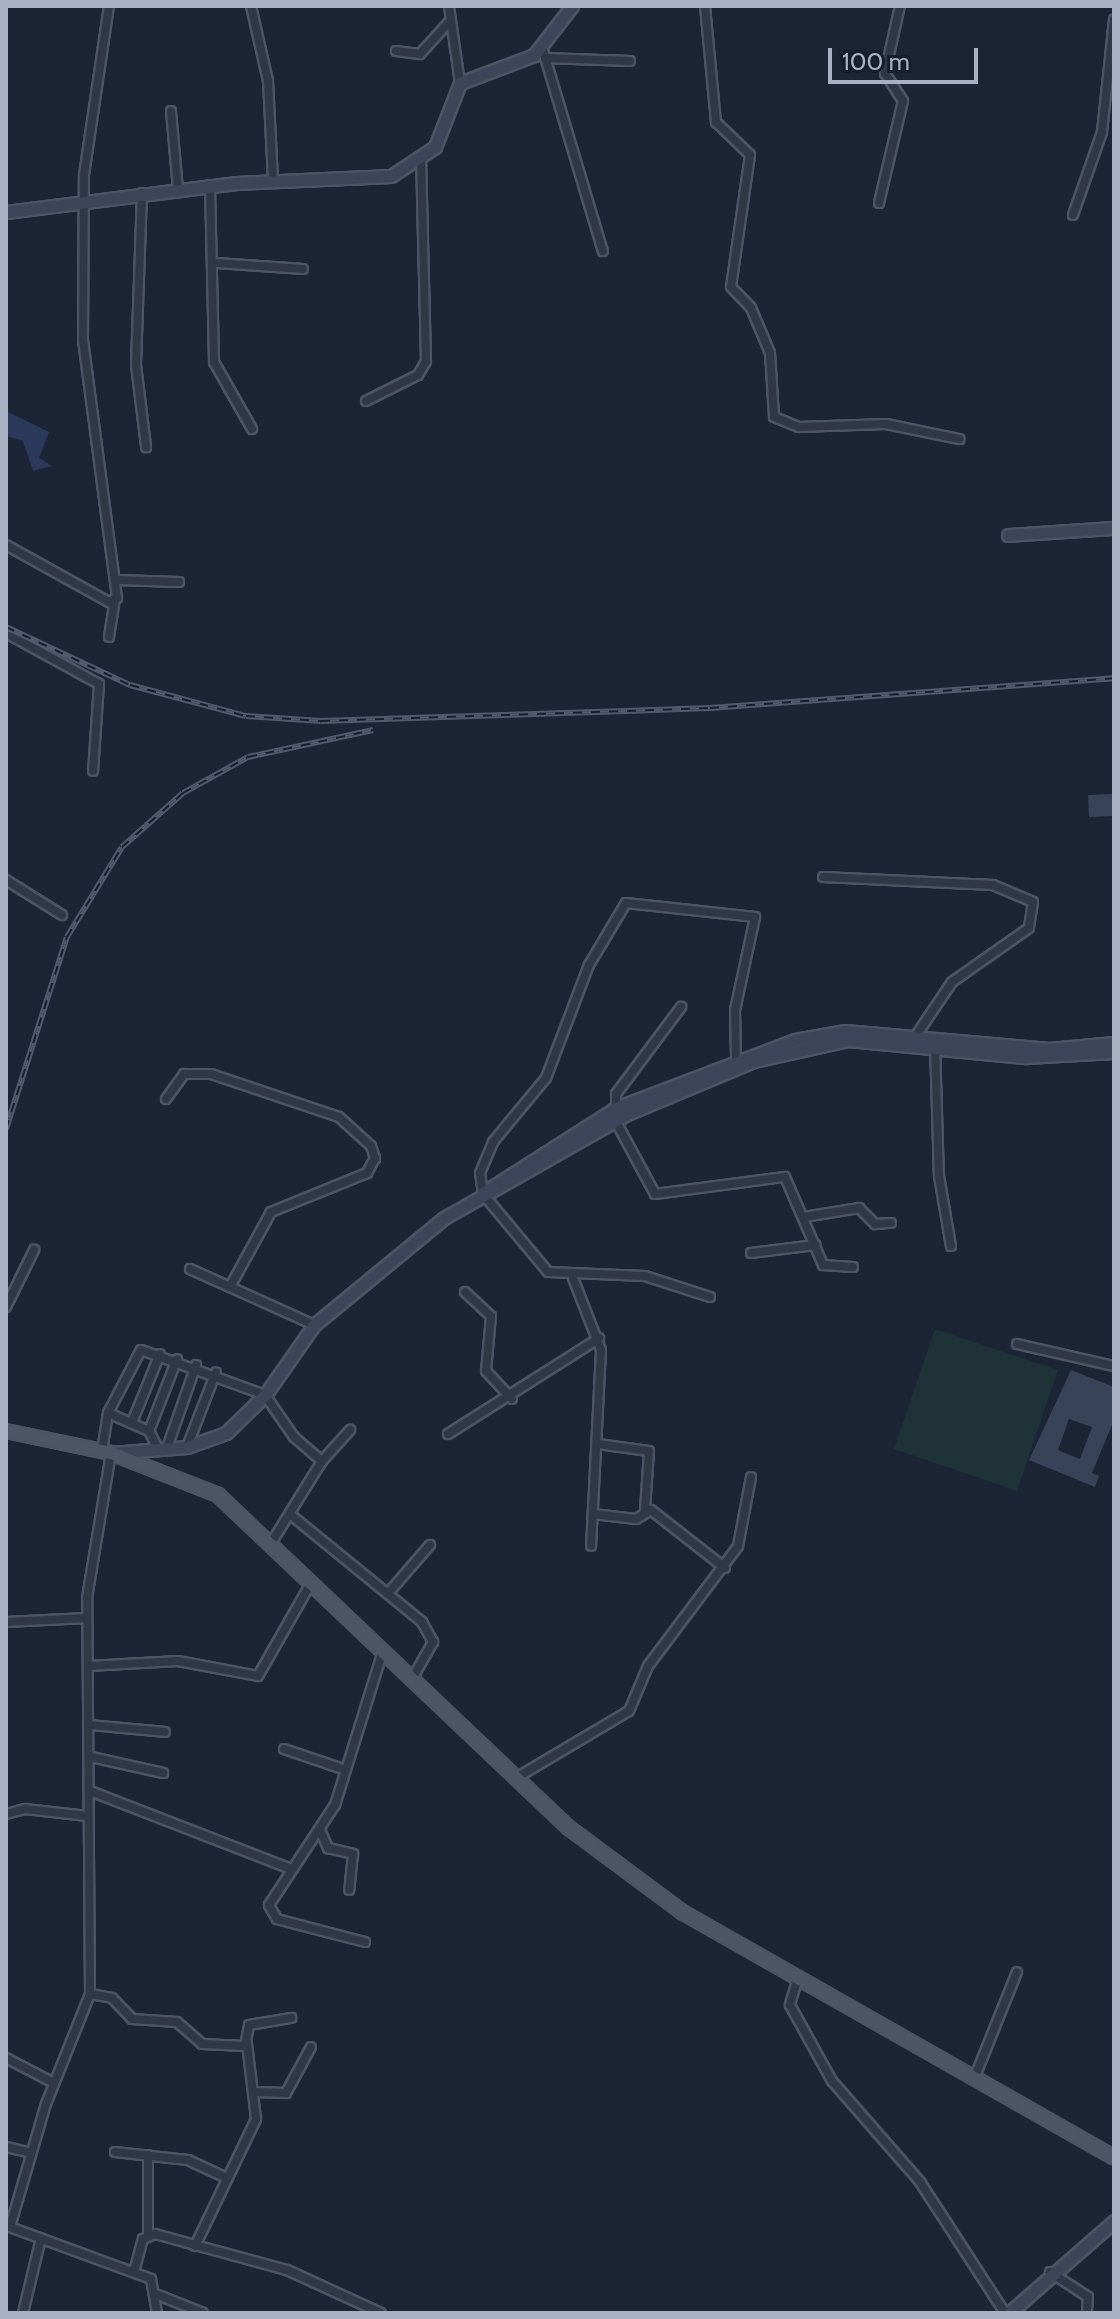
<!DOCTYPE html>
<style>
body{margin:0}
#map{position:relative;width:1120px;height:2319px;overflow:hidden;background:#1c2536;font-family:Cabin,sans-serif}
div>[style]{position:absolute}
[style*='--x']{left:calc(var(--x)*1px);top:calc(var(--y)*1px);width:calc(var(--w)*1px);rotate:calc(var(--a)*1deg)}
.green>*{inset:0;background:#1e3237}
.water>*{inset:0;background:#2b3a5b}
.building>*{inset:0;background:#384258}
.roads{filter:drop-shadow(2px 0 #4d5465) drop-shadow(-2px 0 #4d5465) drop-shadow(0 2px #4d5465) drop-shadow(0 -2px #4d5465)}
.street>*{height:8px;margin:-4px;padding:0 4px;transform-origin:4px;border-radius:4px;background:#303747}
.secondary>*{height:11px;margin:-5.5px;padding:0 5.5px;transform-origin:5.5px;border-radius:5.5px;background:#3d455a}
.primary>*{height:12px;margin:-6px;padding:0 6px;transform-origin:6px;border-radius:6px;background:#4d5667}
.rail>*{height:6px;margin-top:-3px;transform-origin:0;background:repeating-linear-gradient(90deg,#161d2b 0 9px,#515a6f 0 18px);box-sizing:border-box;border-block:2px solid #515a6f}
span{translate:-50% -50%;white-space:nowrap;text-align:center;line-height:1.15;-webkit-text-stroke:6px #161d2b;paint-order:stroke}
.frame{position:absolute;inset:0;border:8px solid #a9b1c5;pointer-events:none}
.scale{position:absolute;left:828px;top:48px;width:150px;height:36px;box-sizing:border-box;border:4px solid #a9b1c5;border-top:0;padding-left:10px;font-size:24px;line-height:28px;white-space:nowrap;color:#a9b1c5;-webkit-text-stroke:6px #161d2b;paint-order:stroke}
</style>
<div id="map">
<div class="green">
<div style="clip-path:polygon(935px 1329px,1058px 1370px,1017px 1491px,894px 1449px)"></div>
</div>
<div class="water">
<div style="clip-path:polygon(6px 411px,49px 432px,39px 458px,52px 466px,33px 471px,23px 441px,6px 436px)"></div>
</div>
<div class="building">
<div style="clip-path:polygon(1114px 794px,1114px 816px,1089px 817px,1088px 795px)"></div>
<div style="clip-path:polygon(evenodd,1071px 1370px,1114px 1387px,1114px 1420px,1092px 1473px,1099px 1476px,1095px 1487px,1029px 1460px,1071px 1370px,1069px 1419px,1092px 1427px,1080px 1459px,1058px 1450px,1069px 1419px)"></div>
</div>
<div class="roads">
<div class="street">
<div style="--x:251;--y:6;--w:77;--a:77.2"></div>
<div style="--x:268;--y:81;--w:99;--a:87.1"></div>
<div style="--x:449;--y:6;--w:78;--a:81.9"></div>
<div style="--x:705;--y:6;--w:117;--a:84.6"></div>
<div style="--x:716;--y:122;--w:47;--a:44.1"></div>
<div style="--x:750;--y:155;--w:133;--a:98.2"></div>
<div style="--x:731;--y:287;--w:29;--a:46"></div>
<div style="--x:751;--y:308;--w:49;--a:67.1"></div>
<div style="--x:770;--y:353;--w:64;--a:86.4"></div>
<div style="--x:774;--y:417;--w:27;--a:22"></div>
<div style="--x:799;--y:427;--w:87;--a:-2"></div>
<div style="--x:886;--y:424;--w:75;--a:11.6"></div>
<div style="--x:542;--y:47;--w:213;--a:73.4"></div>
<div style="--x:396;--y:51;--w:24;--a:7"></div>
<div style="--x:420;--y:54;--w:45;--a:-47.7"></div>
<div style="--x:545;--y:58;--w:85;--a:2"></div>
<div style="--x:171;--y:111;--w:78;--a:84.9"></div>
<div style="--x:210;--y:185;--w:177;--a:88.7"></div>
<div style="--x:214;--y:362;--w:77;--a:60.4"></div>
<div style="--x:142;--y:193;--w:172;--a:92"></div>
<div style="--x:136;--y:365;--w:83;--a:83"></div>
<div style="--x:879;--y:203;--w:105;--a:-76.8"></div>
<div style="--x:903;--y:101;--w:33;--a:-123"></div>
<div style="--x:885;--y:73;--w:69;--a:-77.4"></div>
<div style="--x:1073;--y:215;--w:88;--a:-70.7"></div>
<div style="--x:1102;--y:132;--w:113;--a:-83.9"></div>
<div style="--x:217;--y:263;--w:86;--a:4"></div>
<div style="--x:366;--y:401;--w:58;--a:-26.6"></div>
<div style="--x:418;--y:375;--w:16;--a:-60"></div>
<div style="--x:426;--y:361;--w:201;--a:-91.4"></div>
<div style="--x:6;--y:545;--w:118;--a:29"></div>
<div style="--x:109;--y:602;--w:9;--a:-27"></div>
<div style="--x:117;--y:598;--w:259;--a:-97.5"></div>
<div style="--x:83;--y:341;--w:166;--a:-89.7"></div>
<div style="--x:84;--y:175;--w:171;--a:-81.6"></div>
<div style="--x:116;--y:580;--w:63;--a:1.8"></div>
<div style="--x:6;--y:633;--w:106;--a:28.7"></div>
<div style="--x:99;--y:684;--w:87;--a:93.9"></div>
<div style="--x:109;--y:637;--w:37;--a:-81"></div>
<div style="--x:823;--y:877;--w:170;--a:2.7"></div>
<div style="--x:993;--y:885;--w:43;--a:23"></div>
<div style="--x:1033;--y:902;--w:26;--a:99"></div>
<div style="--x:1029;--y:928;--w:94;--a:145"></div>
<div style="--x:952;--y:982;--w:66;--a:123.9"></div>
<div style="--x:6;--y:880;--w:66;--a:32"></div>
<div style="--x:935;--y:1044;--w:132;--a:88.3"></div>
<div style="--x:939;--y:1176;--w:71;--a:80.3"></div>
<div style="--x:166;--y:1099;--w:31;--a:-54"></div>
<div style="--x:184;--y:1074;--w:27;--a:0"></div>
<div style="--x:211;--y:1074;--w:135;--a:18.6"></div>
<div style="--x:339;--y:1117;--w:43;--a:42.2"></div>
<div style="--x:371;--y:1146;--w:13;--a:72"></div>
<div style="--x:375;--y:1158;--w:17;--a:118"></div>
<div style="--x:367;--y:1173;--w:104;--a:157.9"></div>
<div style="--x:271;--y:1212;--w:85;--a:118.7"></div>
<div style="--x:616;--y:1108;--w:14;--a:-90"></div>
<div style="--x:616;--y:1094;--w:109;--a:-53.2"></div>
<div style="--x:615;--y:1120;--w:84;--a:61.6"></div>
<div style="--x:655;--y:1194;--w:131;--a:-7.5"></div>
<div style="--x:785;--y:1177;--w:96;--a:66.6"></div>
<div style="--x:823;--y:1265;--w:30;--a:4"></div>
<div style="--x:804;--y:1217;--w:56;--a:-9.3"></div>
<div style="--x:859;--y:1208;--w:23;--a:45"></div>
<div style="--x:875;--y:1224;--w:16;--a:-4"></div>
<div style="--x:751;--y:1253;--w:65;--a:-7"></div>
<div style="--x:190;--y:1269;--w:136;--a:24.3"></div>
<div style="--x:573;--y:1278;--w:77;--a:68.7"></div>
<div style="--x:601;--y:1350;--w:196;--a:92.9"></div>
<div style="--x:465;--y:1292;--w:35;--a:43"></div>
<div style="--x:491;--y:1316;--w:55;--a:95.2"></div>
<div style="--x:486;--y:1371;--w:38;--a:47"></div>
<div style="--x:710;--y:1297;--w:68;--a:-162.1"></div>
<div style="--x:645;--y:1276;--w:97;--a:-177.6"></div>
<div style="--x:548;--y:1272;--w:102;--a:-129.8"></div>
<div style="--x:483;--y:1194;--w:21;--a:-98"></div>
<div style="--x:480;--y:1173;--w:34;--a:-67"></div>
<div style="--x:493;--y:1142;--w:83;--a:-50.4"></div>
<div style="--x:546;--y:1078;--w:121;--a:-69.2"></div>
<div style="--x:589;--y:965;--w:72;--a:-59.2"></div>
<div style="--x:626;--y:903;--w:130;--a:6.2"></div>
<div style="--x:755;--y:917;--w:95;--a:102.1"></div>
<div style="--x:735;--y:1010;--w:47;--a:88.8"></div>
<div style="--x:6;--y:1307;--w:64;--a:-63.8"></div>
<div style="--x:1017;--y:1344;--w:99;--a:12.8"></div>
<div style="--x:108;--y:1413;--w:45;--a:23.7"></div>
<div style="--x:149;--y:1431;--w:20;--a:63"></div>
<div style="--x:133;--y:1420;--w:71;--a:-67.8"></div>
<div style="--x:149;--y:1431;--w:77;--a:-68.7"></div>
<div style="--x:448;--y:1434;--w:179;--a:-32.4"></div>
<div style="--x:598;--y:1444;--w:51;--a:7.8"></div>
<div style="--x:649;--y:1451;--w:59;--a:93.9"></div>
<div style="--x:187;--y:1447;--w:80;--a:-68.9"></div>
<div style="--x:167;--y:1448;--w:88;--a:-70.7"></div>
<div style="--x:102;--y:1451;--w:38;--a:-81"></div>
<div style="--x:108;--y:1413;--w:71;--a:-62.4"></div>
<div style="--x:141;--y:1350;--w:132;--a:19.9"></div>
<div style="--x:265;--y:1395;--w:51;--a:55.4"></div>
<div style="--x:294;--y:1437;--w:37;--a:41"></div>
<div style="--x:322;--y:1461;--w:99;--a:121.8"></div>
<div style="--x:322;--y:1461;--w:42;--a:-47.9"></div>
<div style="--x:593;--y:1514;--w:43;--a:6.6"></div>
<div style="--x:636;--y:1519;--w:17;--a:-31"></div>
<div style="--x:651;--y:1510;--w:94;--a:38.1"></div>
<div style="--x:291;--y:1515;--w:169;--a:39.2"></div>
<div style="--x:422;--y:1622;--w:23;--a:61"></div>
<div style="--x:433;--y:1642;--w:43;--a:119.6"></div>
<div style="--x:390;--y:1591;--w:61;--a:-49"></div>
<div style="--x:6;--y:1622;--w:81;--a:-2.8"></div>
<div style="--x:89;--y:1666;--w:89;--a:-3.2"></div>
<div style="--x:178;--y:1661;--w:81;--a:10.6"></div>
<div style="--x:258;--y:1676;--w:107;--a:-60.3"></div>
<div style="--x:90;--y:1725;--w:75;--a:5.3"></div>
<div style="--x:284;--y:1749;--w:65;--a:18.7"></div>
<div style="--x:91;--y:1757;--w:74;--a:12.5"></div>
<div style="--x:516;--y:1778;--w:131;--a:-30.7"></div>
<div style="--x:629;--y:1711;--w:49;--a:-67.1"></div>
<div style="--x:648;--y:1666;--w:150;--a:-53.1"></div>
<div style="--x:738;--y:1546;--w:70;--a:-79.3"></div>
<div style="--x:90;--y:1791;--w:213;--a:21.2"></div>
<div style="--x:6;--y:1814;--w:20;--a:-15"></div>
<div style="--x:25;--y:1809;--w:63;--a:6.3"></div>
<div style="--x:320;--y:1830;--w:20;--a:66"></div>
<div style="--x:328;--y:1848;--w:26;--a:13"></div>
<div style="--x:353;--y:1854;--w:36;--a:96"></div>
<div style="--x:365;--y:1942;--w:91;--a:-165.4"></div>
<div style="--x:277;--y:1919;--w:16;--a:-120"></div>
<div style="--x:269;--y:1905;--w:120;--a:-56.6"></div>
<div style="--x:335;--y:1805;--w:161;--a:-72.7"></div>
<div style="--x:798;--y:1978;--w:28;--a:107"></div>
<div style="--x:790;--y:2005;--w:87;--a:61.1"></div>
<div style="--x:832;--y:2081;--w:134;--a:48.9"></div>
<div style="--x:920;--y:2182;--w:156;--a:57"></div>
<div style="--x:90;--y:1994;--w:22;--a:10"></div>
<div style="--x:112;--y:1998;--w:29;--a:46"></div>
<div style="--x:132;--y:2019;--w:45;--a:3.8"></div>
<div style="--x:177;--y:2022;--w:33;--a:41"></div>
<div style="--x:202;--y:2044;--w:43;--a:2.7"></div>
<div style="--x:245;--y:2046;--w:21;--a:-79"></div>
<div style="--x:249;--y:2025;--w:43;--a:-9.5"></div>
<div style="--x:6;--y:2058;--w:54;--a:27.5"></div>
<div style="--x:974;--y:2079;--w:115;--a:-68.1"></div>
<div style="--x:254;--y:2092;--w:32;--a:2"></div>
<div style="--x:286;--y:2093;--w:52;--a:-61.5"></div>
<div style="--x:6;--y:2147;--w:26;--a:13"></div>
<div style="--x:115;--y:2152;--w:73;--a:6.3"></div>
<div style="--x:188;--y:2160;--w:40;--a:25"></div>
<div style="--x:148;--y:2155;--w:79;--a:90"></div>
<div style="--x:7;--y:2226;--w:153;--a:20.2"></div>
<div style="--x:151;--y:2279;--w:35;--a:80"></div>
<div style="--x:10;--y:2227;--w:128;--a:-73.7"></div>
<div style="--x:46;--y:2104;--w:118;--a:-68.2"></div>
<div style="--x:90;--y:1994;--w:396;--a:-90.4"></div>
<div style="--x:87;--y:1598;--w:147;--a:-80.6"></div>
<div style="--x:195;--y:2246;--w:141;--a:-64.3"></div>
<div style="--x:256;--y:2119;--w:77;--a:-96.8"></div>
<div style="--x:134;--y:2272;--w:34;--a:-75"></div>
<div style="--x:143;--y:2239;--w:13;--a:-23"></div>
<div style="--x:155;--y:2234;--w:137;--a:15.3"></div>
<div style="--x:287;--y:2270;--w:103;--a:24.6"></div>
<div style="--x:1050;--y:2272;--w:45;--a:33.3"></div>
<div style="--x:1088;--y:2297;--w:16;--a:94"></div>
<div style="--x:158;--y:2295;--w:48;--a:21.8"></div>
<div style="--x:23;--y:2313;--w:77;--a:-76.5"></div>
</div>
<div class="secondary">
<div style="--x:6;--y:212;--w:232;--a:-7.2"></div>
<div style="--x:236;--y:183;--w:155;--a:-2.6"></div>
<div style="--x:391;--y:176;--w:53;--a:-33.4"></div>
<div style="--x:435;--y:147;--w:69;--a:-68.7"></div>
<div style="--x:460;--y:83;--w:79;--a:-20.7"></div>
<div style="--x:534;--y:55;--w:62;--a:-52.2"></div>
<div style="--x:1008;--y:535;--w:106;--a:-3.8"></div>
<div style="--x:483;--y:1193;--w:158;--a:-32.6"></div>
<div style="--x:616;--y:1108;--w:191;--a:-20.8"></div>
<div style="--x:795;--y:1040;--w:51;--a:-10.2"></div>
<div style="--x:845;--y:1031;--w:205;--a:5"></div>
<div style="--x:1049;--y:1049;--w:65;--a:-5.3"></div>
<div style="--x:111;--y:1453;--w:76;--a:-4.5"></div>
<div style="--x:187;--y:1447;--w:41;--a:-19.7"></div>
<div style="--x:226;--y:1433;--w:54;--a:-44.3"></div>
<div style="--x:265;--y:1395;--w:85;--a:-55"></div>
<div style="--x:314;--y:1325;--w:168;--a:-39.5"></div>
<div style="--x:444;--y:1218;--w:210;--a:-29.6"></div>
<div style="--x:627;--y:1114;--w:138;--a:-22.7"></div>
<div style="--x:754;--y:1061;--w:96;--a:-12.6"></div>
<div style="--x:848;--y:1040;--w:179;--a:5.5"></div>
<div style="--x:1026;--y:1057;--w:88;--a:-3.3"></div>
<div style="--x:1009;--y:2313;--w:140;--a:-41.2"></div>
</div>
<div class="primary">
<div style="--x:6;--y:1431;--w:107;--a:11.8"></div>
<div style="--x:111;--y:1453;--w:115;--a:21.4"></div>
<div style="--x:218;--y:1495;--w:484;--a:43.5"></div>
<div style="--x:569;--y:1828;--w:141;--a:36.6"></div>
<div style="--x:682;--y:1912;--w:497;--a:29.6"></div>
</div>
</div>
<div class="rail">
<div style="--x:6;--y:627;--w:137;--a:25.1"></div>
<div style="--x:130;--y:685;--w:120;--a:15"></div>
<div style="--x:246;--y:716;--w:75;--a:3.8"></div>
<div style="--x:321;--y:721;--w:389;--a:-1.9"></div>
<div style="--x:710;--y:708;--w:405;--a:-4.2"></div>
<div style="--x:6;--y:1129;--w:201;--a:-72.4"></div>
<div style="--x:67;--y:937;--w:105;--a:-58.6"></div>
<div style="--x:122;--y:847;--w:81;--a:-41.5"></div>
<div style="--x:183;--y:793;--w:74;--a:-29"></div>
<div style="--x:248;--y:757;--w:128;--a:-12.2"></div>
</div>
<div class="frame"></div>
<div class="scale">100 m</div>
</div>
